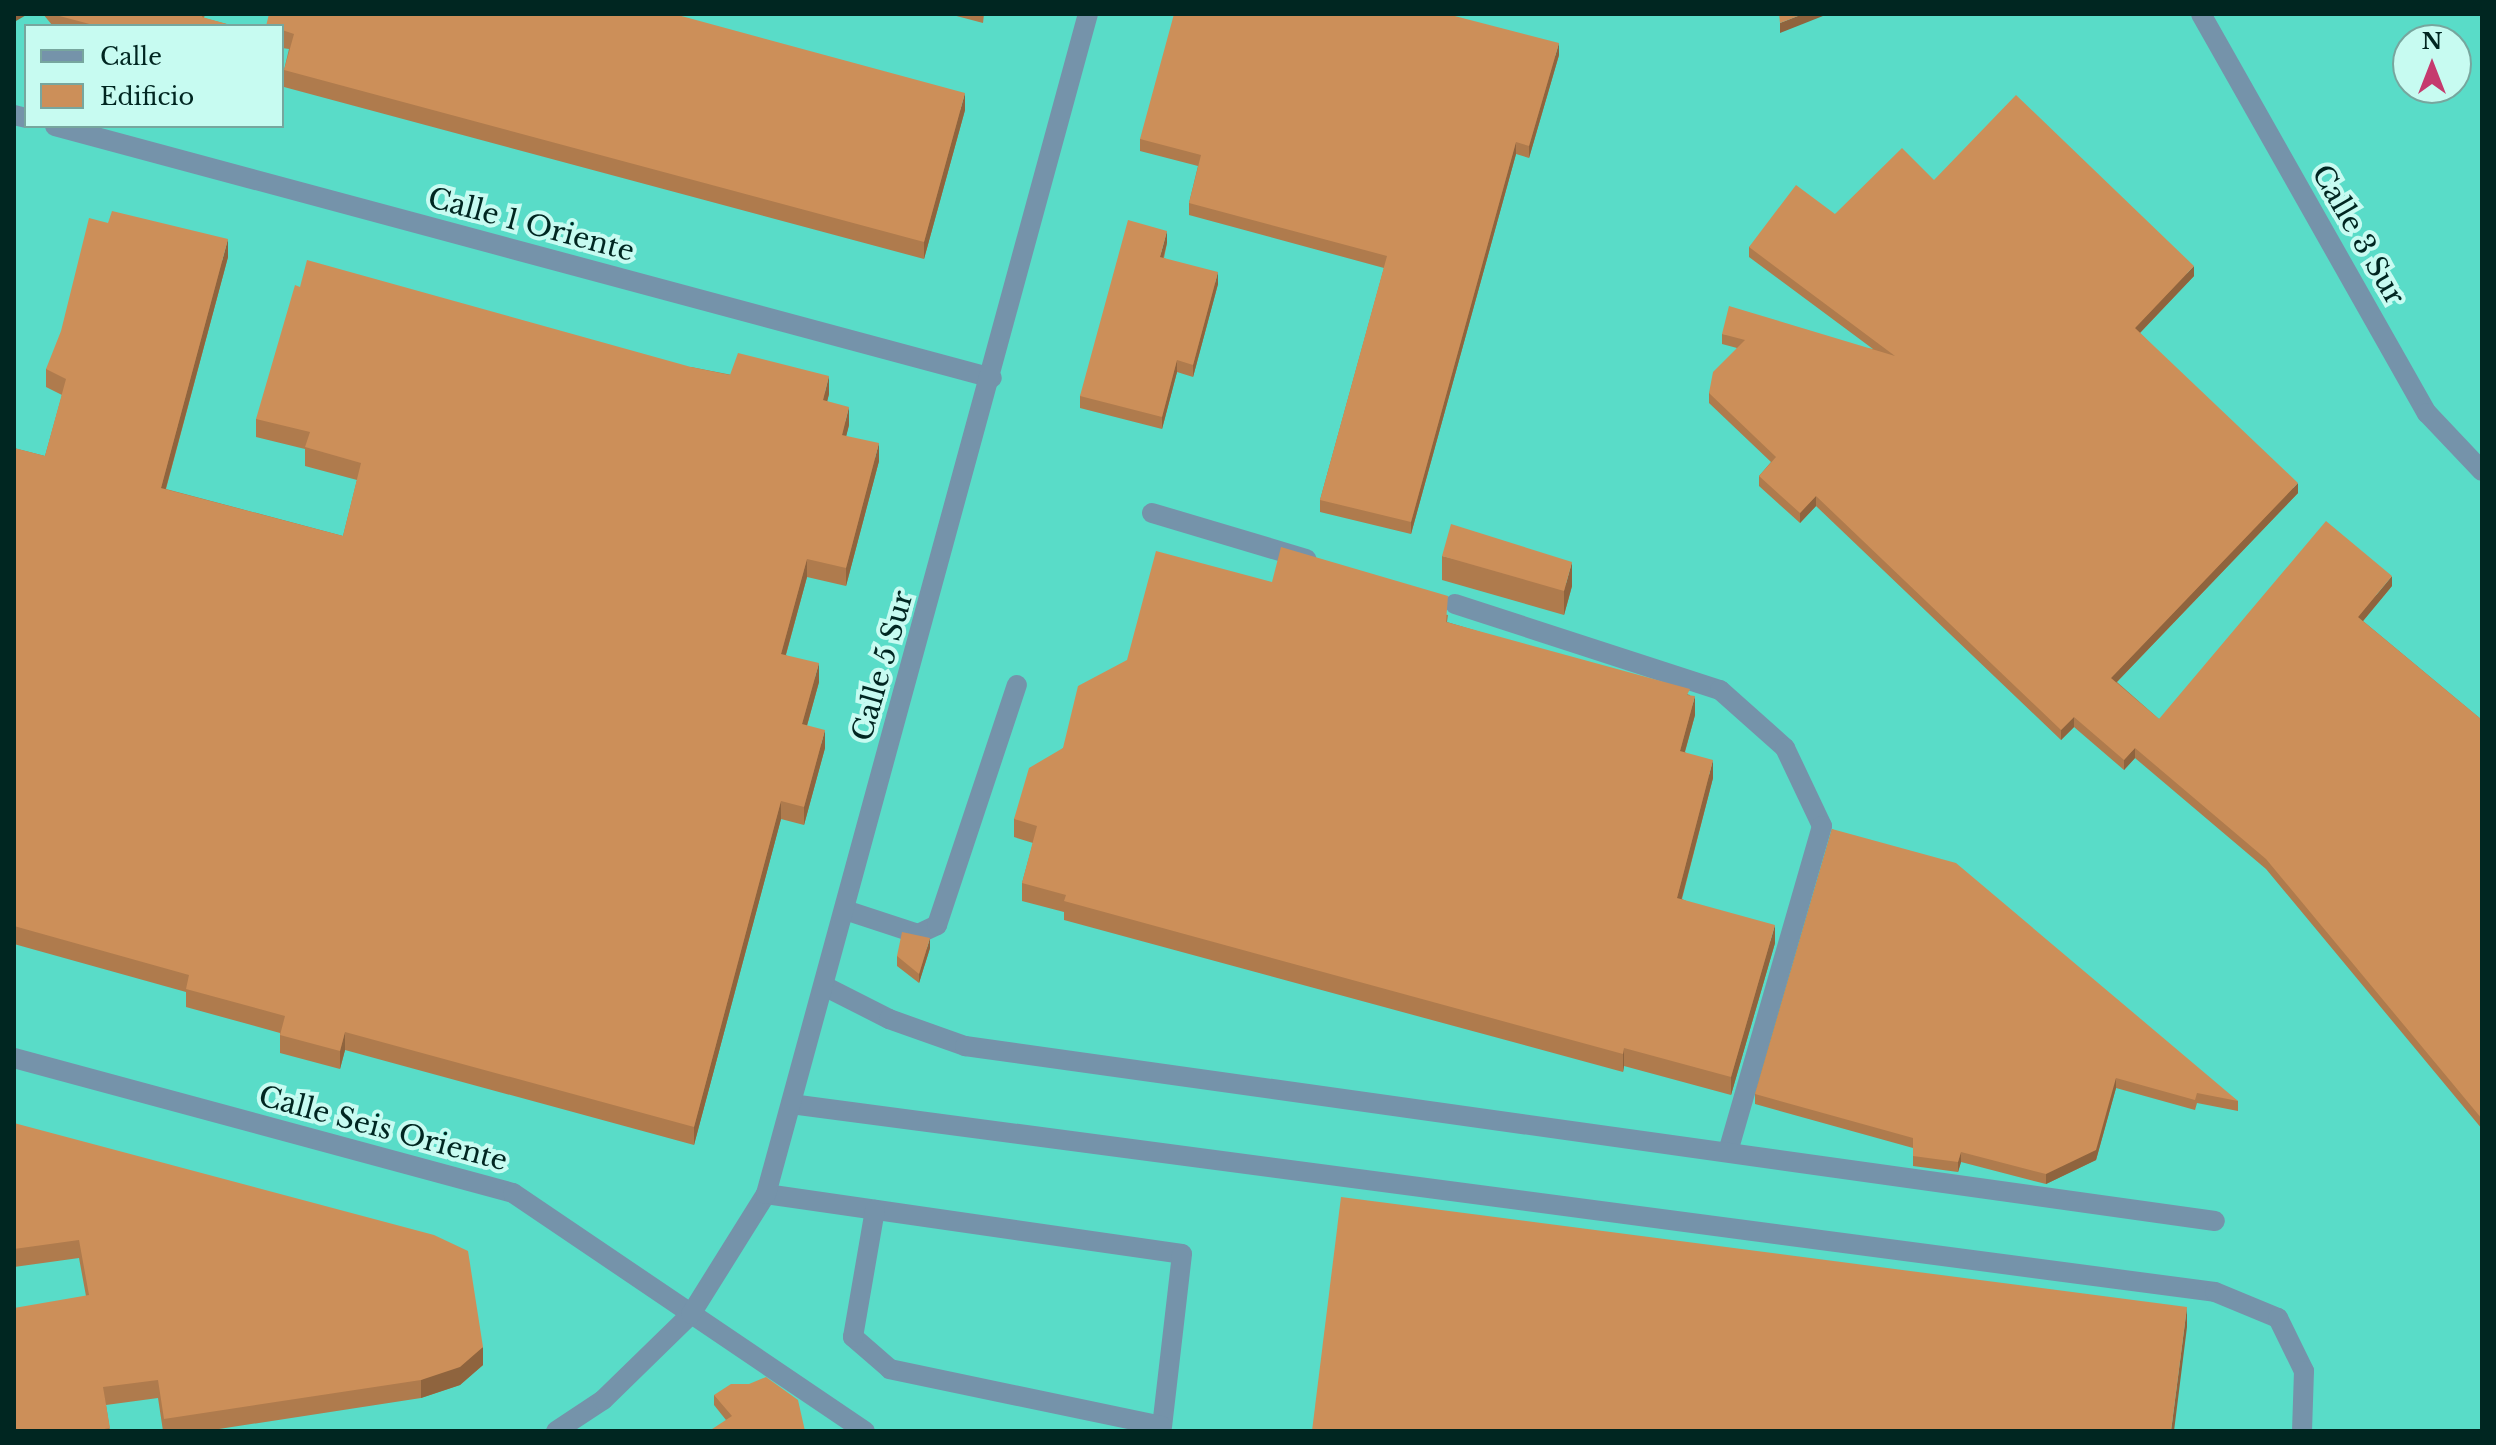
<!DOCTYPE html>
<style>
body{margin:0}
#map{position:relative;width:2496px;height:1445px;overflow:hidden;background:#73e5d3;font-family:"Libre Baskerville",serif}
div>[style]{position:absolute}
[style*='--x']{left:calc(var(--x)*1px);top:calc(var(--y)*1px);width:calc(var(--w)*1px);rotate:calc(var(--a)*1deg)}
.built>*{inset:0;background:#59dcc8}
.service>*{height:20px;margin:-10px;padding:0 10px;transform-origin:10px;border-radius:10px;background:#7593aa}
.minor>*{height:20px;margin:-10px;padding:0 10px;transform-origin:10px;border-radius:10px;background:#7593aa}
.tertiary>*{height:20px;margin:-10px;padding:0 10px;transform-origin:10px;border-radius:10px;background:#7593aa}
.wall>*{inset:0;background:#af7b4d}
.shaded-wall>*{inset:0;background:#8f643e}
.building>*{inset:0;background:#cc8f59}
span{translate:-50% -50%;white-space:nowrap;text-align:center;line-height:1.15;-webkit-text-stroke:8px #c7fbf1;paint-order:stroke}
.street-label{font-size:28px;color:#002621}
.frame{position:absolute;inset:0;border:16px solid #002621;pointer-events:none}
.legend{position:absolute;left:24px;top:24px;width:260px;height:104px;box-sizing:border-box;background:#c7fbf1;border:2px solid #77a69e;margin:0;padding:10px 14px;list-style:none;font-size:24px;color:#002621}
.legend li{display:flex;align-items:center;gap:16px;height:40px}
.legend b{width:40px;border:2px solid #77a69e}
.north{position:absolute;left:2392px;top:24px;width:80px;height:80px;box-sizing:border-box;background:#c7fbf1;border:2px solid #77a69e;border-radius:50%;rotate:0deg;font-size:22px;font-weight:700;line-height:32px;text-align:center;color:#002621}
.north::after{content:'';display:block;margin:auto;width:28px;height:36px;background:#c53a6e;clip-path:polygon(50% 0,100% 100%,50% 72%,0 100%)}
</style>
<div id="map">
<div class="built">
<div style="clip-path:polygon(evenodd,14px 14px,2482px 14px,2482px 1431px,14px 1431px,14px 14px,26px 26px,282px 26px,282px 126px,26px 126px,26px 26px,14px 14px,2408px 40px,2456px 40px,2456px 88px,2408px 88px,2408px 40px)"></div>
</div>
<div class="service">
<div style="--x:14;--y:115;--w:12;--a:14"></div>
<div style="--x:55;--y:126;--w:970;--a:15.05"></div>
<div style="--x:1152;--y:513;--w:161;--a:16.6"></div>
<div style="--x:1455;--y:604;--w:279;--a:18"></div>
<div style="--x:1720;--y:690;--w:87;--a:41.7"></div>
<div style="--x:1785;--y:748;--w:86;--a:64.6"></div>
<div style="--x:1822;--y:826;--w:338;--a:106.1"></div>
<div style="--x:845;--y:910;--w:77;--a:18.2"></div>
<div style="--x:918;--y:934;--w:21;--a:-25"></div>
<div style="--x:937;--y:925;--w:253;--a:-71.6"></div>
<div style="--x:824;--y:986;--w:73;--a:26.9"></div>
<div style="--x:889;--y:1019;--w:81;--a:19.6"></div>
<div style="--x:965;--y:1046;--w:1262;--a:7.97"></div>
<div style="--x:14;--y:1058;--w:517;--a:15.14"></div>
<div style="--x:513;--y:1193;--w:425;--a:34.1"></div>
<div style="--x:791;--y:1104;--w:1436;--a:7.52"></div>
<div style="--x:2215;--y:1292;--w:68;--a:22.4"></div>
<div style="--x:2278;--y:1318;--w:59;--a:63.9"></div>
<div style="--x:2304;--y:1371;--w:60;--a:91.9"></div>
<div style="--x:766;--y:1194;--w:420;--a:8.2"></div>
<div style="--x:1182;--y:1254;--w:173;--a:96.6"></div>
<div style="--x:1162;--y:1426;--w:278;--a:-168.2"></div>
<div style="--x:890;--y:1369;--w:49;--a:-139.1"></div>
<div style="--x:853;--y:1337;--w:129;--a:-80.2"></div>
</div>
<div class="minor">
<div style="--x:2201;--y:14;--w:459;--a:60.5"></div>
<div style="--x:2427;--y:413;--w:80;--a:46.5"></div>
</div>
<div class="tertiary">
<div style="--x:556;--y:1431;--w:56;--a:-33.4"></div>
<div style="--x:603;--y:1400;--w:123;--a:-44.3"></div>
<div style="--x:691;--y:1314;--w:142;--a:-58"></div>
<div style="--x:766;--y:1194;--w:1223;--a:-74.74"></div>
</div>
<div class="wall">
<div style="clip-path:polygon(43px 14px,205px 14px,204px 18px,234px 26px,57px 26px,52px 25px)"></div>
<div style="clip-path:polygon(949px 14px,984px 14px,983px 23px)"></div>
<div style="clip-path:polygon(282px 26px,965px 110px,924px 259px,284px 87px,284px 70px,289px 49px,282px 48px)"></div>
<div style="clip-path:polygon(1559px 55px,1529px 158px,1516px 154px,1411px 534px,1320px 512px,1320px 500px,1384px 268px,1189px 215px,1189px 203px,1198px 166px,1140px 151px,1140px 139px)"></div>
<div style="clip-path:polygon(1934px 180px,2194px 276px,2140px 333px,2298px 493px,2117px 682px,2159px 719px,2392px 586px,2363px 621px,2482px 720px,2482px 1129px,2266px 869px,2135px 758px,2124px 770px,2074px 727px,2061px 740px,1816px 506px,1800px 523px,1759px 486px,1759px 476px,1771px 462px,1709px 403px,1709px 393px,1737px 348px,1722px 344px,1722px 334px,1873px 349px,1749px 257px,1749px 247px,1835px 214px)"></div>
<div style="clip-path:polygon(1167px 243px,1164px 258px,1218px 284px,1193px 377px,1177px 372px,1162px 429px,1080px 408px,1080px 396px)"></div>
<div style="clip-path:polygon(228px 257px,166px 489px,343px 536px,357px 480px,305px 466px,305px 449px,256px 437px,256px 419px,691px 367px,829px 394px,827px 401px,849px 425px,846px 436px,879px 461px,846px 586px,807px 577px,786px 655px,819px 682px,807px 726px,825px 748px,804px 825px,781px 819px,694px 1145px,345px 1050px,340px 1069px,280px 1053px,280px 1033px,186px 1007px,186px 992px,14px 944px,14px 448px,45px 456px,62px 395px,46px 387px,46px 369px)"></div>
<div style="clip-path:polygon(1442px 556px,1572px 586px,1564px 615px,1442px 580px)"></div>
<div style="clip-path:polygon(1272px 582px,1448px 615px,1447px 622px,1690px 695px,1695px 715px,1685px 752px,1713px 778px,1682px 899px,1775px 943px,1731px 1095px,1624px 1066px,1623px 1072px,1064px 920px,1064px 912px,1022px 901px,1022px 883px,1033px 843px,1014px 837px,1014px 819px,1063px 748px)"></div>
<div style="clip-path:polygon(1832px 829px,2238px 1101px,2238px 1111px,2197px 1103px,2195px 1110px,2116px 1088px,2096px 1160px,2046px 1184px,1961px 1162px,1958px 1172px,1913px 1166px,1913px 1148px,1755px 1104px,1755px 1094px)"></div>
<div style="clip-path:polygon(930px 948px,919px 983px,897px 966px,897px 956px)"></div>
<div style="clip-path:polygon(14px 1123px,483px 1365px,460px 1385px,421px 1398px,206px 1431px,163px 1431px,158px 1398px,106px 1405px,110px 1431px,14px 1431px,86px 1296px,79px 1258px,14px 1267px)"></div>
<div style="clip-path:polygon(714px 1395px,798px 1400px,726px 1420px,714px 1405px)"></div>
</div>
<div class="shaded-wall">
<div style="clip-path:polygon(16px 14px,28px 14px,16px 21px)"></div>
<div style="clip-path:polygon(1803px 14px,1828px 14px,1780px 33px,1780px 23px)"></div>
<div style="clip-path:polygon(1559px 43px,1559px 55px,1529px 158px,1529px 146px)"></div>
<div style="clip-path:polygon(965px 93px,965px 110px,924px 259px,924px 242px)"></div>
<div style="clip-path:polygon(1516px 142px,1516px 154px,1411px 534px,1411px 522px)"></div>
<div style="clip-path:polygon(1167px 231px,1167px 243px,1160px 269px,1160px 257px)"></div>
<div style="clip-path:polygon(228px 239px,228px 257px,161px 506px,161px 488px)"></div>
<div style="clip-path:polygon(2194px 266px,2194px 276px,2135px 338px,2135px 328px)"></div>
<div style="clip-path:polygon(1218px 272px,1218px 284px,1193px 377px,1193px 365px)"></div>
<div style="clip-path:polygon(1177px 360px,1177px 372px,1162px 429px,1162px 417px)"></div>
<div style="clip-path:polygon(829px 376px,829px 394px,823px 418px,823px 400px)"></div>
<div style="clip-path:polygon(849px 407px,849px 425px,842px 453px,842px 435px)"></div>
<div style="clip-path:polygon(879px 443px,879px 461px,846px 586px,846px 568px)"></div>
<div style="clip-path:polygon(2298px 483px,2298px 493px,2111px 688px,2111px 678px)"></div>
<div style="clip-path:polygon(1816px 496px,1816px 506px,1800px 523px,1800px 513px)"></div>
<div style="clip-path:polygon(807px 559px,807px 577px,781px 672px,781px 654px)"></div>
<div style="clip-path:polygon(1572px 562px,1572px 586px,1564px 615px,1564px 591px)"></div>
<div style="clip-path:polygon(2392px 576px,2392px 586px,2358px 627px,2358px 617px)"></div>
<div style="clip-path:polygon(819px 663px,819px 682px,802px 743px,802px 724px)"></div>
<div style="clip-path:polygon(1695px 696px,1695px 715px,1680px 769px,1680px 751px)"></div>
<div style="clip-path:polygon(2074px 717px,2074px 727px,2061px 740px,2061px 730px)"></div>
<div style="clip-path:polygon(825px 730px,825px 748px,804px 825px,804px 807px)"></div>
<div style="clip-path:polygon(2135px 748px,2135px 758px,2124px 770px,2124px 760px)"></div>
<div style="clip-path:polygon(1713px 760px,1713px 778px,1677px 916px,1677px 898px)"></div>
<div style="clip-path:polygon(781px 801px,781px 819px,694px 1145px,694px 1127px)"></div>
<div style="clip-path:polygon(1775px 925px,1775px 943px,1731px 1095px,1731px 1077px)"></div>
<div style="clip-path:polygon(930px 938px,930px 948px,919px 983px,919px 974px)"></div>
<div style="clip-path:polygon(345px 1032px,345px 1050px,340px 1069px,340px 1051px)"></div>
<div style="clip-path:polygon(1624px 1048px,1624px 1066px,1623px 1072px,1623px 1054px)"></div>
<div style="clip-path:polygon(2116px 1078px,2116px 1088px,2096px 1160px,2046px 1184px,2046px 1174px)"></div>
<div style="clip-path:polygon(1961px 1152px,1961px 1162px,1958px 1172px,1958px 1162px)"></div>
<div style="clip-path:polygon(2187px 1307px,2187px 1327px,2174px 1431px,2171px 1431px)"></div>
<div style="clip-path:polygon(483px 1347px,483px 1365px,460px 1385px,421px 1398px,421px 1380px)"></div>
</div>
<div class="building">
<div style="clip-path:polygon(52px 14px,203px 14px,202px 17px,234px 26px,97px 26px)"></div>
<div style="clip-path:polygon(269px 14px,674px 14px,965px 93px,924px 242px,284px 70px,294px 34px,282px 30px,282px 26px,266px 26px)"></div>
<div style="clip-path:polygon(1174px 14px,1447px 14px,1559px 43px,1529px 146px,1516px 142px,1411px 522px,1320px 500px,1387px 256px,1189px 203px,1201px 155px,1140px 139px)"></div>
<div style="clip-path:polygon(1779px 14px,1803px 14px,1780px 23px)"></div>
<div style="clip-path:polygon(2016px 95px,2194px 266px,2135px 328px,2298px 483px,2111px 678px,2159px 719px,2326px 521px,2392px 576px,2358px 617px,2482px 720px,2482px 1119px,2266px 859px,2135px 748px,2124px 760px,2074px 717px,2061px 730px,1816px 496px,1800px 513px,1759px 476px,1776px 457px,1709px 393px,1713px 372px,1745px 340px,1722px 334px,1729px 306px,1895px 356px,1749px 247px,1796px 185px,1835px 214px,1902px 148px,1934px 180px)"></div>
<div style="clip-path:polygon(112px 211px,228px 239px,161px 488px,343px 536px,361px 463px,305px 447px,310px 432px,256px 419px,295px 285px,300px 287px,307px 260px,691px 367px,730px 375px,738px 353px,829px 376px,823px 400px,849px 407px,842px 435px,879px 443px,846px 568px,807px 559px,781px 654px,819px 663px,802px 724px,825px 730px,804px 807px,781px 801px,694px 1127px,345px 1032px,340px 1051px,280px 1035px,285px 1016px,186px 989px,189px 975px,14px 926px,14px 448px,45px 456px,66px 379px,46px 369px,61px 331px,89px 218px,108px 223px)"></div>
<div style="clip-path:polygon(1128px 220px,1167px 231px,1160px 257px,1218px 272px,1193px 365px,1177px 360px,1162px 417px,1080px 396px)"></div>
<div style="clip-path:polygon(1451px 524px,1572px 562px,1564px 591px,1442px 556px)"></div>
<div style="clip-path:polygon(1281px 547px,1448px 596px,1446px 622px,1690px 689px,1687px 695px,1695px 696px,1680px 751px,1713px 760px,1677px 898px,1775px 925px,1731px 1077px,1624px 1048px,1623px 1054px,1064px 901px,1066px 895px,1022px 883px,1037px 826px,1014px 819px,1029px 768px,1063px 748px,1078px 686px,1127px 660px,1156px 551px,1272px 582px)"></div>
<div style="clip-path:polygon(1832px 829px,1956px 863px,2238px 1101px,2197px 1093px,2195px 1100px,2116px 1078px,2096px 1150px,2046px 1174px,1961px 1152px,1958px 1162px,1913px 1156px,1913px 1138px,1755px 1094px)"></div>
<div style="clip-path:polygon(902px 932px,930px 938px,919px 974px,897px 956px)"></div>
<div style="clip-path:polygon(14px 1123px,434px 1235px,468px 1251px,483px 1347px,460px 1367px,421px 1380px,164px 1419px,158px 1380px,103px 1387px,110px 1428px,93px 1431px,14px 1431px,14px 1308px,89px 1295px,79px 1240px,14px 1249px)"></div>
<div style="clip-path:polygon(1341px 1197px,2187px 1307px,2171px 1431px,1312px 1431px)"></div>
<div style="clip-path:polygon(766px 1377px,798px 1400px,805px 1431px,709px 1431px,732px 1416px,714px 1395px,731px 1384px,749px 1384px)"></div>
</div>
<div class="street-label">
<span style="left:531px;top:225px;rotate:15deg">Calle 1 Oriente</span>
<span style="left:2358px;top:235px;rotate:60deg">Calle 3 Sur</span>
<span style="left:883px;top:666px;rotate:-74deg">Calle 5 Sur</span>
<span style="left:383px;top:1129px;rotate:15deg">Calle Seis Oriente</span>
</div>
<div class="frame"></div>
<ul class="legend">
<li><b style="height:10px;background:#7593aa"></b>Calle</li>
<li><b style="height:22px;background:#cc8f59"></b>Edificio</li>
</ul>
<div class="north">N</div>
</div>
